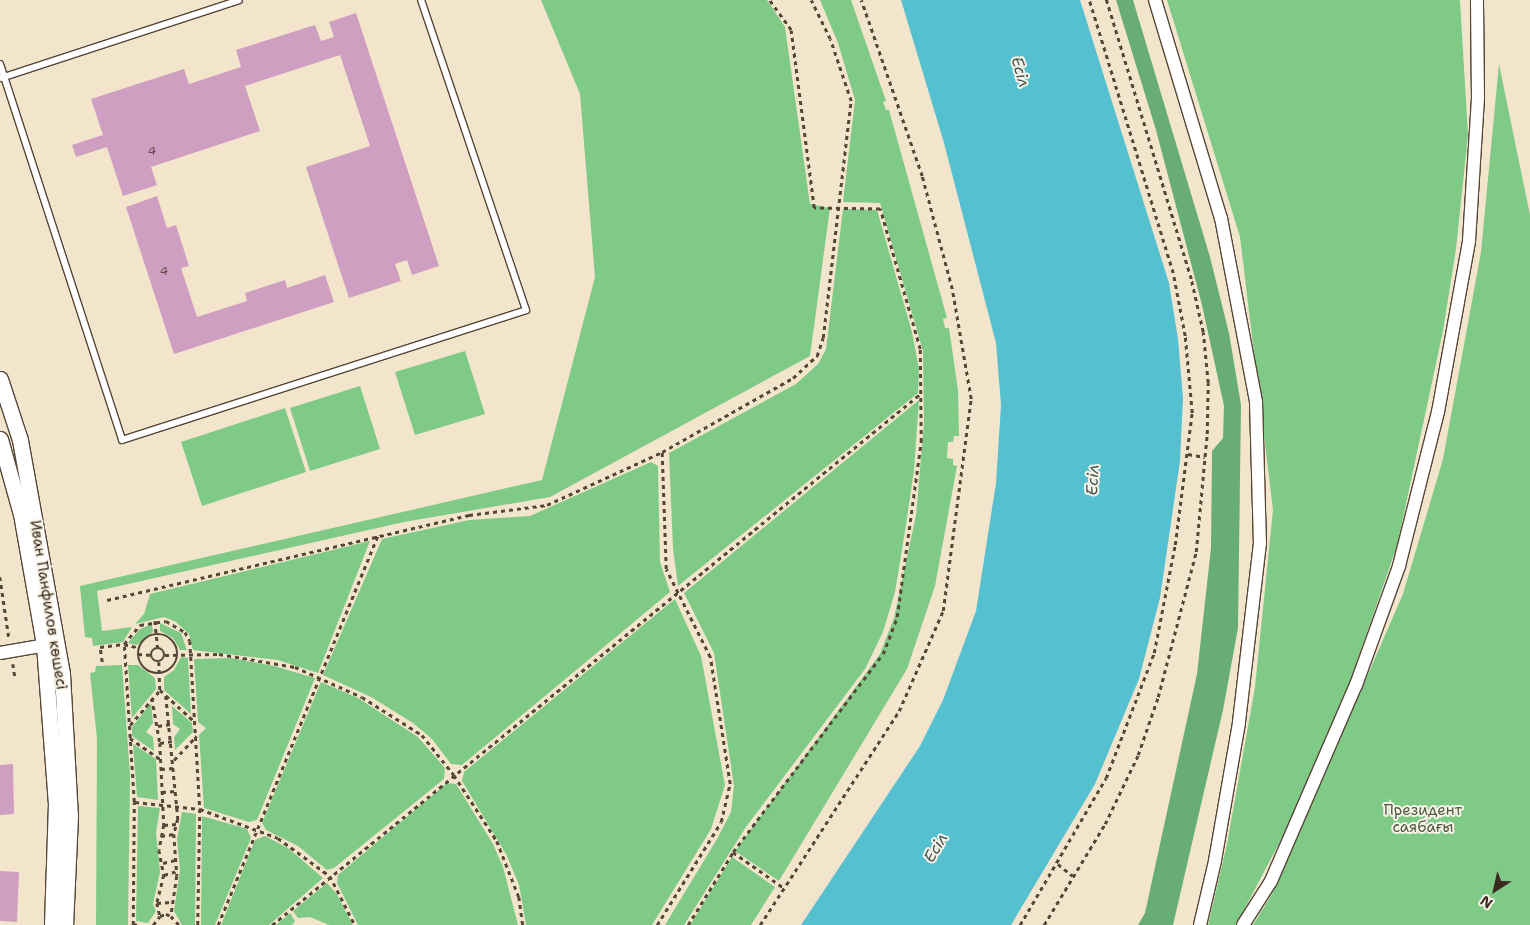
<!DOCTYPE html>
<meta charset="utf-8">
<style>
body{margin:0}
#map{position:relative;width:1530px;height:925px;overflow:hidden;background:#f2e5cc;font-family:"Shantell Sans",sans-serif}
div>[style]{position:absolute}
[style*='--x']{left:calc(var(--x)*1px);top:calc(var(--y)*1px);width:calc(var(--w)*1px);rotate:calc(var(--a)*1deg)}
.green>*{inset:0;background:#80ca88}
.forest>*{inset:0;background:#68ae74}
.water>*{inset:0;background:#55c0d0}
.building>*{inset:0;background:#cf9fc1}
.path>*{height:2.5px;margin-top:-1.25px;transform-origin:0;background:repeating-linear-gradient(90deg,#564638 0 4px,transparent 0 8px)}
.path>.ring{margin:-1.25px;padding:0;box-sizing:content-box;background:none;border:2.5px solid #564638;border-radius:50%}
.roads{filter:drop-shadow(1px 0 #564638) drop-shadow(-1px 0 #564638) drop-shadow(0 1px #564638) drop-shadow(0 -1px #564638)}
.service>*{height:6px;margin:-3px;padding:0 3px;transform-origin:3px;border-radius:3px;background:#fff}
.minor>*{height:12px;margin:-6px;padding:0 6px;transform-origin:6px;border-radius:6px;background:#fff}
.tertiary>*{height:15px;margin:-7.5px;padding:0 7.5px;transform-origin:7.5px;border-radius:7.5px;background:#fff}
span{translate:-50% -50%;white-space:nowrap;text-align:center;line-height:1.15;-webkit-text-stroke:4px #f7f3e8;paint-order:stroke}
.number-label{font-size:12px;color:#604747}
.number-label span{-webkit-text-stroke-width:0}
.street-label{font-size:15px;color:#3b2a1e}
.park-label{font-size:15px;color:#505a3e}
.water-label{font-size:16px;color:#435753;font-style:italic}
.north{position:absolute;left:1470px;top:865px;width:50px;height:50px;-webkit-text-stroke:4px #f7f3e8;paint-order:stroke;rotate:215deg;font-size:14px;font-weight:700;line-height:20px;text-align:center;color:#3b2a1e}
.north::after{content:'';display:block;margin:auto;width:18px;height:22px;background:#3b2a1e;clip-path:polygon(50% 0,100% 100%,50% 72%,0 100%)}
</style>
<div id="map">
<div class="green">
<div style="clip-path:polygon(541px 0,767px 0,785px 27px,810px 204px,830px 208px,810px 356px,550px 497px,404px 522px,97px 591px,102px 631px,132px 627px,123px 642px,93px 646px,92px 638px,85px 637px,80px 586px,542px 480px,595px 277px,580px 94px)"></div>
<div style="clip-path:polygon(820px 0,851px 0,886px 101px,883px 102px,886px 110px,889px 110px,947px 318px,943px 319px,945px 328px,949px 328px,958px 390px,959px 436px,954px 436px,953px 442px,948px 442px,947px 458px,953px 459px,953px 465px,957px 466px,935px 586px,907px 669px,779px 881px,735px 851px,880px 654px,894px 618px,916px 515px,924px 423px,923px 351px,880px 203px,843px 202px,855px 100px,838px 43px)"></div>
<div style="clip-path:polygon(1167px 0,1460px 0,1468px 135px,1456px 249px,1443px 331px,1397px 546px,1339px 713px,1293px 817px,1236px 925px,1208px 925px,1227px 844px,1255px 687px,1273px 510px,1240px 237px)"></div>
<div style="clip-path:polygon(1499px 64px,1530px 215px,1530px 925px,1253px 925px,1272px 894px,1403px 594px,1443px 459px,1481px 252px)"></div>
<div style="clip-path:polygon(843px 209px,877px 210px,912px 332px,919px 369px,918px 393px,678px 586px,673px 549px,669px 453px,796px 384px,818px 364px,826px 349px)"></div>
<div style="clip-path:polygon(465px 351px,485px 414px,415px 435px,395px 372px)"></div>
<div style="clip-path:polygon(360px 386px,380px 449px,310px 471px,290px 408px)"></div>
<div style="clip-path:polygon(919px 400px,914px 470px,906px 525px,895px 592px,883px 632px,865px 669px,746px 827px,684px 925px,665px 925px,717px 839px,731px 812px,734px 786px,714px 653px,684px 593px)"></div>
<div style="clip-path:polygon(285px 408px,306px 472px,202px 506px,181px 442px)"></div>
<div style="clip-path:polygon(651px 462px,658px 466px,660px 562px,670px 592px,462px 765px,451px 764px,432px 739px,413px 723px,371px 697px,323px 675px,382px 539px,469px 520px,530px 516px)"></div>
<div style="clip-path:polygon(370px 541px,318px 673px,278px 660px,193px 650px,189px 634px,176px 622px,164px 617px,135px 624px,144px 614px,150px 594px)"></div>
<div style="clip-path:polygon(675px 599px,701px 656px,725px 785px,711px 829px,652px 925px,526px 925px,519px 885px,506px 854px,462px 781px,464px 772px)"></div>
<div style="clip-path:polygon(160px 623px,181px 633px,187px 650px,180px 650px,173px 638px,160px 631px)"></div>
<div style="clip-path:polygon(152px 624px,153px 632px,137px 645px,128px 643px,140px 629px)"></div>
<div style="clip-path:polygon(181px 657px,188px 658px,191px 714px,164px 690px,164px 677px,174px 670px)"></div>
<div style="clip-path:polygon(231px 658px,274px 666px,315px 678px,257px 820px,249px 822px,204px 808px,199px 735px,206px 728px,198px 722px,194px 659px)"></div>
<div style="clip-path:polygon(122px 665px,130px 775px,128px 925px,96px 925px,97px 739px,90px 673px,95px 672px,96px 666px)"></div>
<div style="clip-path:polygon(128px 665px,138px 665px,155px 678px,156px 689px,132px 718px)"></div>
<div style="clip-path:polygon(321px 682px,358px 698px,418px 737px,445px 768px,444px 779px,334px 868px,327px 870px,298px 846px,266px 830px,262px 823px)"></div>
<div style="clip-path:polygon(151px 703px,153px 723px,146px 732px,153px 737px,154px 751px,132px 736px,132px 727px)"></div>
<div style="clip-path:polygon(172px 706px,192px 723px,193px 732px,175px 750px,174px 737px,180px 729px,173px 724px)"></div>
<div style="clip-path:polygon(133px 744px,156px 759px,158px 800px,137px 797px)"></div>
<div style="clip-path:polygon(447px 783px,456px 784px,493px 844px,503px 867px,518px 925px,358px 925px,337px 883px,338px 875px)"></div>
<div style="clip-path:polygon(138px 806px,160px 808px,156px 833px,160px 872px,153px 904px,156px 911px,148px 923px,136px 921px)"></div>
<div style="clip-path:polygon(182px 812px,196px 814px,195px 925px,182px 925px,174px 911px,180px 870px,177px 839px)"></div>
<div style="clip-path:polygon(202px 816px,247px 829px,251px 838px,215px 925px,201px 925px)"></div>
<div style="clip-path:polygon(265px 836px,288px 848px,323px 878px,269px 925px,221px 925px,255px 840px)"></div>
<div style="clip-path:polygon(732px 857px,775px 887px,751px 925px,690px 925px)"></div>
<div style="clip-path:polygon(327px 883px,336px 893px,353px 925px,329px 925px,310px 917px,298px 918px,293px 911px)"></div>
<div style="clip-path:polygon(290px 913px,295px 921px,292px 925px,276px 925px)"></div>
</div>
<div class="forest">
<div style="clip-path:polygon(1116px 0,1133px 0,1210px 257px,1229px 333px,1241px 405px,1238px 628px,1223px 710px,1173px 925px,1138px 925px,1145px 913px,1197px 674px,1211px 548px,1212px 451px,1223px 438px,1224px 406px,1202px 305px,1156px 130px)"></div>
</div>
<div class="water">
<div style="clip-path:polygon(901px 0,1080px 0,1169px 283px,1178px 339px,1183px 398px,1180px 461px,1160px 598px,1139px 679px,1095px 784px,1011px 925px,801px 925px,920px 746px,943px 700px,976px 611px,996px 483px,1001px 405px,996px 343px,944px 143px)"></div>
</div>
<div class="building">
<div style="clip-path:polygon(356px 13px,439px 266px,412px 275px,407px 260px,395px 264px,401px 281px,349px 298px,306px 167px,370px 146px,340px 55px,245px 86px,260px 131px,151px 167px,157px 185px,123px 196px,107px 147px,76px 157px,72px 145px,103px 135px,91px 99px,184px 69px,189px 84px,241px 67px,236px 50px,315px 25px,321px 41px,334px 37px,329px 22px)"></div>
<div style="clip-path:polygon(157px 196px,167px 228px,176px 225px,189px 266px,181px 268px,197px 317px,247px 301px,245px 293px,285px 280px,287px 288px,325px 275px,334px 302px,174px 354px,126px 207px)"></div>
<div style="clip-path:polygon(13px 764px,14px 814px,0 815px,0 765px)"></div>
<div style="clip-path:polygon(0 871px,19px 872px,17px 922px,0 921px)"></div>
</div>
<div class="path">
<div style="--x:1188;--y:454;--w:17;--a:10"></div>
<div style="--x:0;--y:577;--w:62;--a:81.6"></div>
<div style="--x:107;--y:600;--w:372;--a:-13.2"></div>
<div style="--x:469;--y:515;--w:79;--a:-7.3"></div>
<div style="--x:547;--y:505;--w:127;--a:-24.7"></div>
<div style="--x:662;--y:452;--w:150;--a:-29.5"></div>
<div style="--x:793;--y:378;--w:33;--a:-43"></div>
<div style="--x:817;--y:356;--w:19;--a:-72"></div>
<div style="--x:823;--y:338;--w:239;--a:-83.3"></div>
<div style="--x:851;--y:101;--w:65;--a:-108.7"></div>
<div style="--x:830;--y:39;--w:43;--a:-116"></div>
<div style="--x:155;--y:621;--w:27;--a:84"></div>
<div class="ring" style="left:138px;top:634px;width:37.5px;height:37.5px"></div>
<div class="ring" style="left:151px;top:648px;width:11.5px;height:11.5px"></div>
<div style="--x:138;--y:654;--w:14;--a:4"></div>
<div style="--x:165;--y:655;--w:54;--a:-1.1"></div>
<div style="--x:219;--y:654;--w:77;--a:9.7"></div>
<div style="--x:295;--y:667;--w:73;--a:24.1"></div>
<div style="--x:362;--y:697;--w:71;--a:32.3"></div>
<div style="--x:422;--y:735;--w:51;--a:51.3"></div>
<div style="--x:454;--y:775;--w:79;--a:56.9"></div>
<div style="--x:497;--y:841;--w:60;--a:68.6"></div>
<div style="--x:519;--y:897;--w:28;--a:82"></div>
<div style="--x:102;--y:662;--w:15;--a:-98"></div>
<div style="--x:100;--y:647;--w:24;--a:-7"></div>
<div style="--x:124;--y:644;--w:16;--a:14"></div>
<div style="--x:159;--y:662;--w:28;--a:88"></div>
<div style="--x:160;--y:690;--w:47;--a:42.4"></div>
<div style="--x:13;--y:664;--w:13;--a:81"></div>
<div style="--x:166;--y:696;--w:124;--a:84.4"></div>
<div style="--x:178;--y:819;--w:16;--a:105"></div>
<div style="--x:174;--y:834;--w:42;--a:85.9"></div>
<div style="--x:177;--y:876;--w:40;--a:98.5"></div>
<div style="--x:152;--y:698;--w:46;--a:79.9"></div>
<div style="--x:160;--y:743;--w:82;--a:87.2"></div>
<div style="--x:164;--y:825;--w:25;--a:101"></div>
<div style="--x:159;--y:850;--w:25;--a:79"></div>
<div style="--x:164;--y:875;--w:29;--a:104"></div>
<div style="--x:157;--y:903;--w:13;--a:77"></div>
<div style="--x:130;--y:725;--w:46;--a:-49.4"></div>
<div style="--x:158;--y:726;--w:13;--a:-9"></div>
<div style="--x:130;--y:738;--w:38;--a:35"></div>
<div style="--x:160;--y:743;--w:12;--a:-9"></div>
<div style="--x:174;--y:760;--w:33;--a:-47"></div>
<div style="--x:161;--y:769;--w:13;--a:-4"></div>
<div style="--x:162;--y:792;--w:14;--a:-4"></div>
<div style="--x:135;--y:802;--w:65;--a:6.1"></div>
<div style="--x:200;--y:809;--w:83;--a:20.4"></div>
<div style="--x:278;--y:838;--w:64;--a:36.2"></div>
<div style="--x:330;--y:876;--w:55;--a:63"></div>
<div style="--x:164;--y:825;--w:13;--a:-4"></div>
<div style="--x:161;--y:836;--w:13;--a:-9"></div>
<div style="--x:733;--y:852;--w:62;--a:35.2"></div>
<div style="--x:163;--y:863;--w:12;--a:-14"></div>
<div style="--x:1058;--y:864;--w:19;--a:39"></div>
<div style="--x:164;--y:875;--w:14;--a:-17"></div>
<div style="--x:157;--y:903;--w:14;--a:-4"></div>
<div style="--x:133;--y:924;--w:7;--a:8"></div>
<div style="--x:133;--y:925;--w:123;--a:-89.5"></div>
<div style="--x:134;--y:802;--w:158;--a:-93.6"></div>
<div style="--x:124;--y:644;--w:25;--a:-50"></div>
<div style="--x:140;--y:625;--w:26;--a:-9"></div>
<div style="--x:166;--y:621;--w:22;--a:30"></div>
<div style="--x:185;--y:632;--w:10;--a:61"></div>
<div style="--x:190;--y:641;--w:168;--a:86.6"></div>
<div style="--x:200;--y:809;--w:116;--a:91"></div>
<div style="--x:153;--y:925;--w:11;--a:-52"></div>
<div style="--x:160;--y:916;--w:6;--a:-18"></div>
<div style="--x:166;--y:914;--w:5;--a:22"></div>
<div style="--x:171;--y:916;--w:12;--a:48"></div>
<div style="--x:218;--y:925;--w:422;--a:-67.7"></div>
<div style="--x:272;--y:925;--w:838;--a:-39.33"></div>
<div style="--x:657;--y:925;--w:121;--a:-58.1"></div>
<div style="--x:721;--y:822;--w:39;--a:-77"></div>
<div style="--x:730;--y:784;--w:129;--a:-98.9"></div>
<div style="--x:710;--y:657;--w:98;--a:-116.6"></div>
<div style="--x:666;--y:569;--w:117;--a:-92"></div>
<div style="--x:688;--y:925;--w:86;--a:-58.3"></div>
<div style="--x:733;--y:852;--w:248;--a:-52.9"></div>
<div style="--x:883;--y:654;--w:40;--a:-69"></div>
<div style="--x:897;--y:617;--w:177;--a:-82.2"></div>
<div style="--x:921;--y:442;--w:93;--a:-90.6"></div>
<div style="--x:920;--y:349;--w:146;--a:-105.9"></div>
<div style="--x:880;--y:209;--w:66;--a:-179.1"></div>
<div style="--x:814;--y:208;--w:179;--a:-97.4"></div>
<div style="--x:791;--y:30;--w:37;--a:-126"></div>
<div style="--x:760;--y:925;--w:255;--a:-57"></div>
<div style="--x:899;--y:711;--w:109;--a:-66.3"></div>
<div style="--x:943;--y:611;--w:214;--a:-82.5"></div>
<div style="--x:971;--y:399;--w:112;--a:-99.8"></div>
<div style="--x:952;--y:289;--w:117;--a:-104.9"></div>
<div style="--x:922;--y:176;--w:186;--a:-109.1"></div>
<div style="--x:1020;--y:925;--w:170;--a:-59.7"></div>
<div style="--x:1106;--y:778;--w:134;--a:-69"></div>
<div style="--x:1154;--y:653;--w:110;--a:-79"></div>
<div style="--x:1175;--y:545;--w:133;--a:-82.7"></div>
<div style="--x:1192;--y:413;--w:77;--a:-95.2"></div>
<div style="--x:1185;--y:336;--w:64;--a:-100.8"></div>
<div style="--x:1173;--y:273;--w:286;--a:-107.1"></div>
<div style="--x:1044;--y:925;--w:118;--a:-58.9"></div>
<div style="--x:1105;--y:824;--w:76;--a:-64.4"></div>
<div style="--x:1138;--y:755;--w:61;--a:-71"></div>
<div style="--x:1158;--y:697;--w:150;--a:-75.3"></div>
<div style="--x:1196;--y:552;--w:119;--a:-84.7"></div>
<div style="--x:1207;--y:434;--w:51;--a:-88.9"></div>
<div style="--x:1208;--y:383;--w:51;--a:-95.6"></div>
<div style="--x:1203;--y:332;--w:54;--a:-102.8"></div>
<div style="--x:1191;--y:279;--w:292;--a:-106.9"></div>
</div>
<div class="roads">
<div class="service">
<div style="--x:0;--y:64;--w:395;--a:72"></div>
<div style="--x:122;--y:440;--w:424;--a:-17.8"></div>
<div style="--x:526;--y:310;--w:327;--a:-108.7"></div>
<div style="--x:1;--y:78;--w:250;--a:-18.1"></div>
</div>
<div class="minor">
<div style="--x:1155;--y:0;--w:228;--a:73.2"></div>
<div style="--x:1221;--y:218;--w:187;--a:79.2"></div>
<div style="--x:1256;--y:402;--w:141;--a:88.4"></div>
<div style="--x:1260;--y:543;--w:181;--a:96.7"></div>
<div style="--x:1239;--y:723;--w:140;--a:99.9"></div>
<div style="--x:1215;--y:861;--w:66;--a:103.2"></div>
<div style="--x:0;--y:653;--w:53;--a:-9.8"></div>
<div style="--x:1243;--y:925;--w:52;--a:-57.5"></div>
<div style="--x:1271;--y:881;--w:214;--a:-66.6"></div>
<div style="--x:1356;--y:685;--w:127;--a:-70.1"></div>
<div style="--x:1399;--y:566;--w:159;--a:-75.8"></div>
<div style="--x:1438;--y:412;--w:174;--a:-79.7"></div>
<div style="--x:1469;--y:241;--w:143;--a:-86.4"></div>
<div style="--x:1478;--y:98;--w:98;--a:-90.6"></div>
</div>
<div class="tertiary">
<div style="--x:0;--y:379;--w:64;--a:71.8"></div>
<div style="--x:20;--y:440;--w:238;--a:79.8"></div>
<div style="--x:62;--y:674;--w:142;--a:86.8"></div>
<div style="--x:70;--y:816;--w:109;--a:92.6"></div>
<div style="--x:0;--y:439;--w:78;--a:74.4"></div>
<div style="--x:21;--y:514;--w:133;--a:80"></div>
<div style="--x:44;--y:645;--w:158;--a:85.7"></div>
<div style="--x:56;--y:803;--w:122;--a:91.9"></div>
</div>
</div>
<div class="number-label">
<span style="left:152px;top:152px">4</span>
<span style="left:164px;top:272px">4</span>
</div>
<div class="street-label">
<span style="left:48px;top:605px;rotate:81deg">Иван Панфилов көшесі</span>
</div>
<div class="park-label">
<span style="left:1423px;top:819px">Президент<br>саябағы</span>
</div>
<div class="water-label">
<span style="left:1020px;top:72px;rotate:74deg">Есіл</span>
<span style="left:1093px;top:480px;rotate:-87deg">Есіл</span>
<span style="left:936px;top:848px;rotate:-59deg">Есіл</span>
</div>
<div class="north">N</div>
</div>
